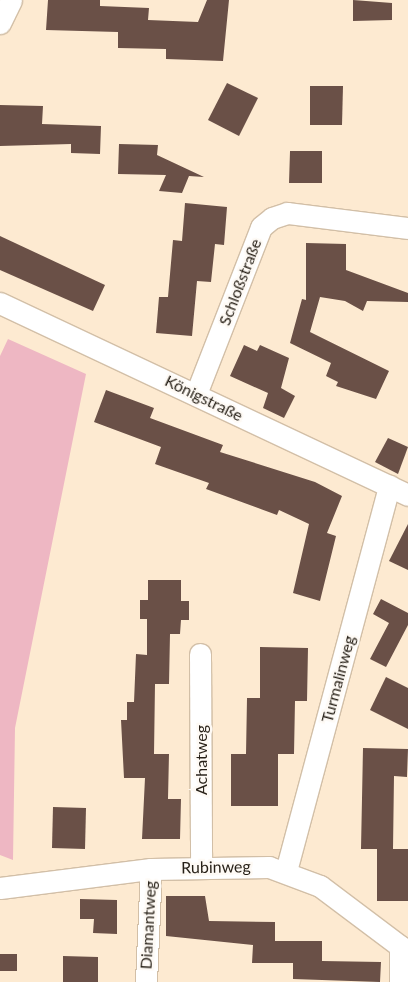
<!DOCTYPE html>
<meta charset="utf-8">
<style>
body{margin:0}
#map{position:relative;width:408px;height:982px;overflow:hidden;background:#fdead1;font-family:Lato,sans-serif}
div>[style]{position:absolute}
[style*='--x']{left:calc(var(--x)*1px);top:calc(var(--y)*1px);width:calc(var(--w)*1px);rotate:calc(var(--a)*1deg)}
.green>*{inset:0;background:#eeb7c3}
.building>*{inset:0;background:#6a5047}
.roads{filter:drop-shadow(1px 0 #d2bfa7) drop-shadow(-1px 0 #d2bfa7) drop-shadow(0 1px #d2bfa7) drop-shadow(0 -1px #d2bfa7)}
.minor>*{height:21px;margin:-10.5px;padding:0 10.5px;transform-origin:10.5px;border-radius:10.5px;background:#fff}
span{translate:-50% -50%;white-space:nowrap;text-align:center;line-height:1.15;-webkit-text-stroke:5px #fefaf5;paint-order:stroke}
.street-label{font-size:16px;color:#261f16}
</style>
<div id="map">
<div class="green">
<div style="clip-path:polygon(8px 339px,86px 374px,15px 728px,13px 860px,0 855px,0 356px)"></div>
</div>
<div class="building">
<div style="clip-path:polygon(48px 0,100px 0,100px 6px,149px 8px,148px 20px,198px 22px,207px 0,229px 0,223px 61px,166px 59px,166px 49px,118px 48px,118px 32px,46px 30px)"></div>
<div style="clip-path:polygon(353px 0,392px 3px,392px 20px,353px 21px)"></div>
<div style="clip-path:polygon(227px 83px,258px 98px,239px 136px,208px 120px)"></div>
<div style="clip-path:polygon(310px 86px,343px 86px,342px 125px,310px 125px)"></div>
<div style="clip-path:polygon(0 105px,43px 106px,42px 124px,101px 126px,100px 154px,71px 153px,71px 144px,0 146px)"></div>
<div style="clip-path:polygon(119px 144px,158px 145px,157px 155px,204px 177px,189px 176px,182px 193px,159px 191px,166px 175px,118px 174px)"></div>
<div style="clip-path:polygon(290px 151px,322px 151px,322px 183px,289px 183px)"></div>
<div style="clip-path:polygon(185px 203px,227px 207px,224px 245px,215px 244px,211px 282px,197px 281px,192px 336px,156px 333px,159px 297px,168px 297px,173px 240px,182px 241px)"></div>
<div style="clip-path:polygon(0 236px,105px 285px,93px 311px,0 270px)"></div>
<div style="clip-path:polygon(306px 243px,346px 244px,346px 270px,408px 293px,408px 302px,367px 301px,363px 311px,345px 301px,320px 297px,310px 332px,389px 371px,376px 399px,336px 386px,338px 382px,326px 376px,331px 363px,290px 343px,302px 299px,306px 300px)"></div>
<div style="clip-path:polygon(244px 345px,257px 351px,260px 345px,289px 358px,281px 388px,295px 396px,284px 418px,263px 408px,268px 393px,230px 376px)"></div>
<div style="clip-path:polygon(106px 390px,154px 408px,150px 418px,223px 445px,220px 452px,315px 482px,342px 496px,327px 533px,336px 536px,320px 601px,293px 593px,309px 524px,279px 510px,277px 515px,206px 489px,209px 483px,155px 464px,161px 447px,94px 422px)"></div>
<div style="clip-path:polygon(388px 438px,408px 447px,398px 474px,375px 462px)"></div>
<div style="clip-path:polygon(408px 524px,408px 570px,389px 561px)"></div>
<div style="clip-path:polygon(148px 580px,181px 580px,181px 601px,189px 601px,189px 620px,181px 620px,180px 634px,170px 634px,169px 684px,155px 684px,154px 754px,169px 754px,168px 799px,181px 799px,180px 839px,142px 839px,145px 778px,124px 778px,121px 720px,127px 720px,127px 702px,134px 702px,136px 654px,147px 655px,147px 619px,140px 619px,140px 600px,148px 600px)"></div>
<div style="clip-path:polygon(381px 599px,408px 613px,408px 625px,386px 667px,370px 659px,389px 623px,373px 614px)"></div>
<div style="clip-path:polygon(260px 647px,308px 648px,307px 701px,295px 701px,294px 754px,278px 754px,278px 806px,231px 806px,231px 754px,246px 754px,247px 698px,260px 698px)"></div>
<div style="clip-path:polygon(386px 677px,408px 688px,408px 729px,370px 710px)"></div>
<div style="clip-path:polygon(363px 748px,408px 749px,407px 777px,394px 776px,393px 849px,408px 849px,408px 901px,377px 901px,377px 849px,361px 849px)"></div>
<div style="clip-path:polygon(53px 807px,86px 808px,85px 849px,52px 848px)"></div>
<div style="clip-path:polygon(166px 896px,205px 896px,209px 921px,275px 922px,275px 941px,322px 941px,322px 961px,381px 962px,380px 982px,293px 979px,293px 963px,252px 963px,253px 945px,166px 936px)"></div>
<div style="clip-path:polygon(80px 899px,117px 900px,117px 934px,93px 933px,94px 919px,80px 919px)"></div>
<div style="clip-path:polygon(0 954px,17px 954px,17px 971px,0 971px)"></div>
<div style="clip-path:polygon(63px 956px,98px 957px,98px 982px,63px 982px)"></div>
</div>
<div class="roads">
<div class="minor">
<div style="--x:0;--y:23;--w:25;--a:-64"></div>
<div style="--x:0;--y:303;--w:451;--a:25.2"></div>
<div style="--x:196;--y:394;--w:179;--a:-68.7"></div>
<div style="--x:261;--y:227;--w:14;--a:-39"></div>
<div style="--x:272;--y:218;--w:16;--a:-18"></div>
<div style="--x:287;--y:213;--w:122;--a:7.1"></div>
<div style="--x:200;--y:654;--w:212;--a:89.7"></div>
<div style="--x:286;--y:871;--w:399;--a:-75"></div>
<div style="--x:0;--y:888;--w:152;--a:-7.2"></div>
<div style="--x:151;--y:869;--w:118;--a:-1"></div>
<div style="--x:269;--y:867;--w:54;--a:20.4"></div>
<div style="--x:320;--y:886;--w:110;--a:36.9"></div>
<div style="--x:146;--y:982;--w:113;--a:-87.5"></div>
<div style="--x:400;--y:982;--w:36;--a:-90"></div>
</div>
</div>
<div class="street-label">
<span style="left:240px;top:282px;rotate:-69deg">Schloßstraße</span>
<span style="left:204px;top:398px;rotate:26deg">Königstraße</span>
<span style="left:338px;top:679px;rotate:-75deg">Turmalinweg</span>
<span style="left:201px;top:760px;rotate:-90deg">Achatweg</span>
<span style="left:216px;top:867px;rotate:-1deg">Rubinweg</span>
<span style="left:148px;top:925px;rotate:-87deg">Diamantweg</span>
</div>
</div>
